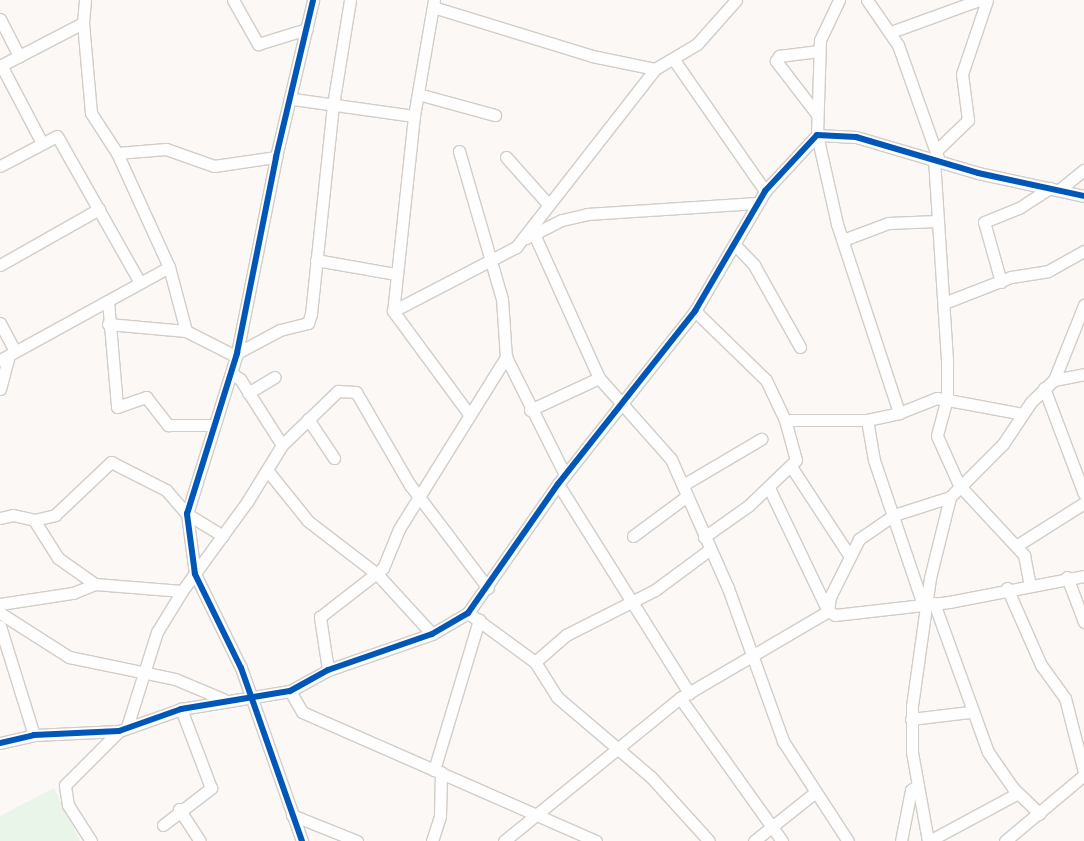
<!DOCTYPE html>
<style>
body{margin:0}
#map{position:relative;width:1084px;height:841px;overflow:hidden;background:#fbf8f6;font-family:Merriweather,serif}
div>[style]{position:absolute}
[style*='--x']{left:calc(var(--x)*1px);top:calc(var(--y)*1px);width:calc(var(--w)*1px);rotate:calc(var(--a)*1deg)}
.green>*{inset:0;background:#eaf5ea}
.roads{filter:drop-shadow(1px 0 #d2cdc8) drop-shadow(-1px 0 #d2cdc8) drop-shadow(0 1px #d2cdc8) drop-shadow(0 -1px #d2cdc8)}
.minor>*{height:11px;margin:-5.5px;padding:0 5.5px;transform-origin:5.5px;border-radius:5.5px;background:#fefefe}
.cycleway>*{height:6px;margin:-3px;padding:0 3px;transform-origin:3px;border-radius:3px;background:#0057b8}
span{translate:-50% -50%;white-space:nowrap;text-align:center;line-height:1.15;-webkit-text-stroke:4px #fdf8f4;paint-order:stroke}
</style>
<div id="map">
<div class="green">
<div style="clip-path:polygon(54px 788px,80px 841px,0 841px,0 816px)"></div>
</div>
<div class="roads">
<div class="minor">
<div style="--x:85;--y:0;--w:23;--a:95"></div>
<div style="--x:83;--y:23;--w:90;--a:84.9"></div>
<div style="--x:91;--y:113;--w:48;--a:57"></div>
<div style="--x:117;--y:153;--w:125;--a:65.5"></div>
<div style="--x:169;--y:267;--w:66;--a:75.1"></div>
<div style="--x:233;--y:0;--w:51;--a:60.4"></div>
<div style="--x:258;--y:44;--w:51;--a:-17"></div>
<div style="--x:434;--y:0;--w:118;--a:99.8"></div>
<div style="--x:414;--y:116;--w:196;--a:96.1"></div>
<div style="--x:393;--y:311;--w:128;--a:53.6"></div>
<div style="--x:839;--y:0;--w:44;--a:115.4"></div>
<div style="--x:820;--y:40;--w:95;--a:91.8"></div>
<div style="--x:817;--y:135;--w:91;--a:77.3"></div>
<div style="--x:837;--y:224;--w:199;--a:71.8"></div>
<div style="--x:867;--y:0;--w:55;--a:55.4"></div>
<div style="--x:898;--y:45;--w:123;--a:70.5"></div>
<div style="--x:433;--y:7;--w:166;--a:17.1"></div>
<div style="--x:592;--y:56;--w:64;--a:11.7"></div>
<div style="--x:0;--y:19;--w:42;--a:62.8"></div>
<div style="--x:891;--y:32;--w:94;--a:-20"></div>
<div style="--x:674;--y:60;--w:160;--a:55.2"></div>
<div style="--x:1;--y:65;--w:88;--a:62.3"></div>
<div style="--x:0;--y:66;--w:93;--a:-27.4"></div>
<div style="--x:418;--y:94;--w:80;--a:15.3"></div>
<div style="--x:293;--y:99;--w:122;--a:8"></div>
<div style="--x:816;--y:113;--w:66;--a:-127.6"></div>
<div style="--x:776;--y:61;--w:6;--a:-59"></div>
<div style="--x:779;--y:56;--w:40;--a:-7.1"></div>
<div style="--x:938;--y:149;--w:42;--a:-44"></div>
<div style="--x:968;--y:120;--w:46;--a:-97.4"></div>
<div style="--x:962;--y:74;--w:78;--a:-71.3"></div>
<div style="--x:459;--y:151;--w:154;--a:73.8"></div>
<div style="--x:502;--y:299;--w:58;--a:86.1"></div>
<div style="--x:506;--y:357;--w:132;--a:63.4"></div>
<div style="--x:117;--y:153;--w:49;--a:-4.7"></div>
<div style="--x:166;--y:149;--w:51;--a:19.5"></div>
<div style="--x:214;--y:166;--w:63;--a:-8.3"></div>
<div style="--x:506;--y:157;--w:63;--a:48.2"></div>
<div style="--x:934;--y:159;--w:203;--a:86.3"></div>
<div style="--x:947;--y:362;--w:36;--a:90"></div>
<div style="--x:947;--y:398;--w:39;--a:105"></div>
<div style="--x:937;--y:436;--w:54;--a:65.8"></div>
<div style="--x:959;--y:485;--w:96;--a:47.1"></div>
<div style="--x:1024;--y:555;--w:31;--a:79"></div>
<div style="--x:0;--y:166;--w:64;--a:-27.8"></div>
<div style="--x:57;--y:136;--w:167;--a:60.5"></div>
<div style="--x:1059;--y:190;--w:32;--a:-39"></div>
<div style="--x:534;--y:234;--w:31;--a:-27"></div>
<div style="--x:562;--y:220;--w:26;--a:-13"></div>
<div style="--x:587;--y:214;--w:170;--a:-3.7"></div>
<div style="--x:526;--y:238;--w:9;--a:-27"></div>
<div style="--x:534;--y:234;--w:158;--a:65.7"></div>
<div style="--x:599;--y:378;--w:108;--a:48.4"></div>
<div style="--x:671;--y:459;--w:141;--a:66.2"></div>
<div style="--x:728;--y:588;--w:163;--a:70.2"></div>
<div style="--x:783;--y:741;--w:119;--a:57"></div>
<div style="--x:843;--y:240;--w:48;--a:-20.7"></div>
<div style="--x:888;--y:223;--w:50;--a:-2.3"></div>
<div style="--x:735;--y:245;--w:28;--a:46"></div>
<div style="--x:754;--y:265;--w:94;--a:60.7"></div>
<div style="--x:316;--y:260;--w:80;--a:10"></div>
<div style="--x:0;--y:265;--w:114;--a:-29.5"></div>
<div style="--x:1001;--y:282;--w:62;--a:-105.8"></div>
<div style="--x:984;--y:222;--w:38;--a:-22"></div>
<div style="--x:1019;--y:208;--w:37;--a:-33"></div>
<div style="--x:108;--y:301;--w:106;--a:85.1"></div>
<div style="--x:117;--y:407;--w:31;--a:-19"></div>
<div style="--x:146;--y:397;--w:36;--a:52"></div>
<div style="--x:168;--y:425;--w:46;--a:0"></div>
<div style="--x:944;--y:303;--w:72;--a:-21.2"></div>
<div style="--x:1011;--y:277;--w:37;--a:-9"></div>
<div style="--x:1048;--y:271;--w:41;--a:-29.1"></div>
<div style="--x:393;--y:311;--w:139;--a:-27.5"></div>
<div style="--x:516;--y:247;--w:226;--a:-52"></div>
<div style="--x:655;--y:69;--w:49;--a:-30.8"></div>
<div style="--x:697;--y:44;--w:59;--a:-48.4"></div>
<div style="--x:695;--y:311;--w:99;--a:44.2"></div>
<div style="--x:766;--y:380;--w:44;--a:64.6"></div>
<div style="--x:785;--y:420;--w:41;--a:74.6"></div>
<div style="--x:796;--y:460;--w:66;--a:136.2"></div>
<div style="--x:748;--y:506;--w:54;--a:144.8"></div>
<div style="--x:0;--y:323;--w:32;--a:62"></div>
<div style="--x:108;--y:324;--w:78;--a:5.1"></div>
<div style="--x:186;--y:331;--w:55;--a:27"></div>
<div style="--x:237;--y:353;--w:49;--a:-28.1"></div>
<div style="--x:280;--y:330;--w:29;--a:-14"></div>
<div style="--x:308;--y:323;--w:9;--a:-72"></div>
<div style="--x:311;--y:314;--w:210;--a:-84"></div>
<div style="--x:333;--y:105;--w:106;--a:-80.8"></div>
<div style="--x:0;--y:360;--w:193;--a:-28.8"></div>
<div style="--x:231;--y:373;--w:11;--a:34"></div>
<div style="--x:240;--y:379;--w:78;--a:57.5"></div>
<div style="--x:1054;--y:380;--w:31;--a:-11"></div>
<div style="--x:1044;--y:388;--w:113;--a:69.3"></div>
<div style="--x:0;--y:389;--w:35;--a:-75"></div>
<div style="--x:248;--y:393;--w:31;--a:-31"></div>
<div style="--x:530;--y:410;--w:76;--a:-24.9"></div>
<div style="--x:308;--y:419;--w:47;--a:56.3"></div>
<div style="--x:785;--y:420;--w:82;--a:0"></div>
<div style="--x:867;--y:420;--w:33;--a:-12"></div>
<div style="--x:899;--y:413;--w:41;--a:-21.5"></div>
<div style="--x:937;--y:398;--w:87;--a:10.5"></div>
<div style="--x:867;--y:420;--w:41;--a:80.1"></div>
<div style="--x:874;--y:460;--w:153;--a:71.3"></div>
<div style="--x:792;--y:468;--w:104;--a:56.8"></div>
<div style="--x:267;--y:470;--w:65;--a:51.2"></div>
<div style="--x:308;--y:521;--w:88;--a:37.6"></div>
<div style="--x:378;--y:575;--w:80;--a:47.5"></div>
<div style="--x:558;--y:484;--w:247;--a:57.9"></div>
<div style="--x:683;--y:485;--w:91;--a:-30.5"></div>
<div style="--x:769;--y:488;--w:136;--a:64.4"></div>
<div style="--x:828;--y:611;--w:8;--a:30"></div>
<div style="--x:835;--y:615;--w:115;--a:-6.5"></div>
<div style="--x:949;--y:602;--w:137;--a:-10.9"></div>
<div style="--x:0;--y:518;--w:13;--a:-13"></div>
<div style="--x:13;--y:515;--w:22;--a:13"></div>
<div style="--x:34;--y:520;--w:22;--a:-13"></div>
<div style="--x:55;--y:515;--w:77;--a:-43.4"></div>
<div style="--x:111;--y:462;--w:62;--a:27"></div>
<div style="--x:166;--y:490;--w:32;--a:49"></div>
<div style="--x:187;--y:514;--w:42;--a:31.4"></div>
<div style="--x:34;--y:520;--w:45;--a:57.7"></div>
<div style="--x:58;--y:558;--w:45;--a:35.1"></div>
<div style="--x:95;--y:584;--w:87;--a:4.6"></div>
<div style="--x:633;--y:536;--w:67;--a:-36.5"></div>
<div style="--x:1016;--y:546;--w:80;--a:-32.3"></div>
<div style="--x:1067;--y:577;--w:48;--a:69.3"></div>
<div style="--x:1007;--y:588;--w:84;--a:66.2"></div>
<div style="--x:1041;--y:665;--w:41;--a:54"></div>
<div style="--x:1065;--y:698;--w:76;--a:75.6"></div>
<div style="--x:934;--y:603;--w:158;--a:70.1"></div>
<div style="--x:988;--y:752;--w:44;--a:55.2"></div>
<div style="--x:1013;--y:788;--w:37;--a:44"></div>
<div style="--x:0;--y:604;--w:74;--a:-8.6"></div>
<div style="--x:73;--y:593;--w:24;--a:-22"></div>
<div style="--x:828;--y:611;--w:14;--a:-82"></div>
<div style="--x:830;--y:597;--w:65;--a:-63.4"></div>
<div style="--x:859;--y:539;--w:42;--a:-34.4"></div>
<div style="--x:894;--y:515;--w:59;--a:-17.8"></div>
<div style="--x:950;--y:497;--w:75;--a:-45"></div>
<div style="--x:1003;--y:444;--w:50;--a:-56.3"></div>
<div style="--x:1031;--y:402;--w:32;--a:-44"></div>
<div style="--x:1054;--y:380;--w:81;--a:-68.2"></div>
<div style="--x:0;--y:613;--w:82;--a:32.5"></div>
<div style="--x:69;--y:657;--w:108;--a:11.7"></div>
<div style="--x:175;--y:679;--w:52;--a:22.6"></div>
<div style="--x:468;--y:613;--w:83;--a:36.2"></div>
<div style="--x:535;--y:662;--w:41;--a:57.8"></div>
<div style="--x:557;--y:697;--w:123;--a:40.4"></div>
<div style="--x:651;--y:777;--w:86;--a:47.8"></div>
<div style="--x:0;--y:626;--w:114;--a:72.7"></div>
<div style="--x:535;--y:662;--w:41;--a:-41.1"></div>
<div style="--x:566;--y:635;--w:100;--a:-26.8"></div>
<div style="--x:655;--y:590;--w:67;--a:-36.5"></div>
<div style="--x:328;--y:670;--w:54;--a:-98.6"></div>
<div style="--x:320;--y:617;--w:80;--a:-37.9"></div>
<div style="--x:383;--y:568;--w:42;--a:-67.7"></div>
<div style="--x:399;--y:529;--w:203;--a:-58.1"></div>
<div style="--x:290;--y:691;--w:24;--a:60"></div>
<div style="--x:302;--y:712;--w:321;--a:23.7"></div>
<div style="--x:680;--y:698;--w:176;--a:54.5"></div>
<div style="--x:911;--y:719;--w:59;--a:-6.8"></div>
<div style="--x:127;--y:727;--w:100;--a:-72.5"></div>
<div style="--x:157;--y:632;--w:48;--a:-58.6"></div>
<div style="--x:182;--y:591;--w:110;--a:-53.9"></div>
<div style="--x:247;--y:502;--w:67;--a:-58.4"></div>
<div style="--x:282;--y:445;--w:78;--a:-44"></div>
<div style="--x:338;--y:391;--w:18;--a:3"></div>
<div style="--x:356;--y:392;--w:108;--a:59.9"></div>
<div style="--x:410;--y:485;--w:129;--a:52.9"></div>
<div style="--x:0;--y:743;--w:35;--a:-13"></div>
<div style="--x:34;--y:735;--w:85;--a:-2.7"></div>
<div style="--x:119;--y:731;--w:66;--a:-19.5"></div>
<div style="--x:181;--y:709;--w:110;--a:-9.4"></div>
<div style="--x:290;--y:691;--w:43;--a:-28.9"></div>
<div style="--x:328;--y:670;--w:110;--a:-19.1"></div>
<div style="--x:432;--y:634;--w:42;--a:-30.3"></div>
<div style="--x:468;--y:613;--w:157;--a:-55.1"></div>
<div style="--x:558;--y:484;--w:221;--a:-51.6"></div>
<div style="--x:695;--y:311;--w:139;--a:-59.7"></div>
<div style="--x:765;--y:191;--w:76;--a:-47.1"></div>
<div style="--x:817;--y:135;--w:39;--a:3"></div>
<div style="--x:856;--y:137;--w:127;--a:16.4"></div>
<div style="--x:978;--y:173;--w:108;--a:12.2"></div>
<div style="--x:434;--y:770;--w:157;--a:-73.3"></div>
<div style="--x:179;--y:809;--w:38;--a:57"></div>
<div style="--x:292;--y:815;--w:70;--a:21.8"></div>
<div style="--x:163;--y:825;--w:61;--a:-37.6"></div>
<div style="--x:211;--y:788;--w:85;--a:-110.8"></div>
<div style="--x:91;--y:841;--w:43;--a:-122.6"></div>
<div style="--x:68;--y:805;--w:20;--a:-99"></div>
<div style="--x:65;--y:785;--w:76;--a:-45"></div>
<div style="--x:302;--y:841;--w:183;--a:-109.4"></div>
<div style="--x:241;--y:668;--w:105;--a:-116.1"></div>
<div style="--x:195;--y:574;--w:61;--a:-97.6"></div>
<div style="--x:187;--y:514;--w:169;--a:-72.7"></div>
<div style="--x:237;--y:353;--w:200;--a:-78.7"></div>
<div style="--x:276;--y:157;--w:161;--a:-76.7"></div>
<div style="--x:432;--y:841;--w:26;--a:-72"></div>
<div style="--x:440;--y:816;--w:44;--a:-88.7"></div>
<div style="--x:504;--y:841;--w:227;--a:-39.1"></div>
<div style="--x:680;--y:698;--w:172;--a:-30.4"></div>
<div style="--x:754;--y:841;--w:75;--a:-38.5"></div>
<div style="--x:901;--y:841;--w:52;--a:-78.9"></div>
<div style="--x:911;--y:790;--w:7;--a:-34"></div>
<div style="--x:928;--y:841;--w:90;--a:-100.2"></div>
<div style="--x:912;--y:752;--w:46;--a:-90"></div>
<div style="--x:912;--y:706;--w:129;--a:-82"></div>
<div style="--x:930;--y:578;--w:83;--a:-76.1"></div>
<div style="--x:929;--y:841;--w:101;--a:-28.3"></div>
<div style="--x:1005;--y:841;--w:103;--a:-39.9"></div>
</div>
</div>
<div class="cycleway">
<div style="--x:0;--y:743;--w:35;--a:-13"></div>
<div style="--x:34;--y:735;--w:85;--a:-2.7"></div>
<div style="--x:119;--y:731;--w:66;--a:-19.5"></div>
<div style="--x:181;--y:709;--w:110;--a:-9.4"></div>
<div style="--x:290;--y:691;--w:43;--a:-28.9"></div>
<div style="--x:328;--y:670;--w:110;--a:-19.1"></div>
<div style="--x:432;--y:634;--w:42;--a:-30.3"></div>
<div style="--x:468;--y:613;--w:157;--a:-55.1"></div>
<div style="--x:558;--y:484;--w:221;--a:-51.6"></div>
<div style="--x:695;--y:311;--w:139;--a:-59.7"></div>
<div style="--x:765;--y:191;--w:76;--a:-47.1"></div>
<div style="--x:817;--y:135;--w:39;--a:3"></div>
<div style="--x:856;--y:137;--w:127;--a:16.4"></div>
<div style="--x:978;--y:173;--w:108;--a:12.2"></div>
<div style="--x:302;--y:841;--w:183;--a:-109.4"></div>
<div style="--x:241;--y:668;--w:105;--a:-116.1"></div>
<div style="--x:195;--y:574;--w:61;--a:-97.6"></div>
<div style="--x:187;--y:514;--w:169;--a:-72.7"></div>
<div style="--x:237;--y:353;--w:200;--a:-78.7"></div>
<div style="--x:276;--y:157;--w:161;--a:-76.7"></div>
</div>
</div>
